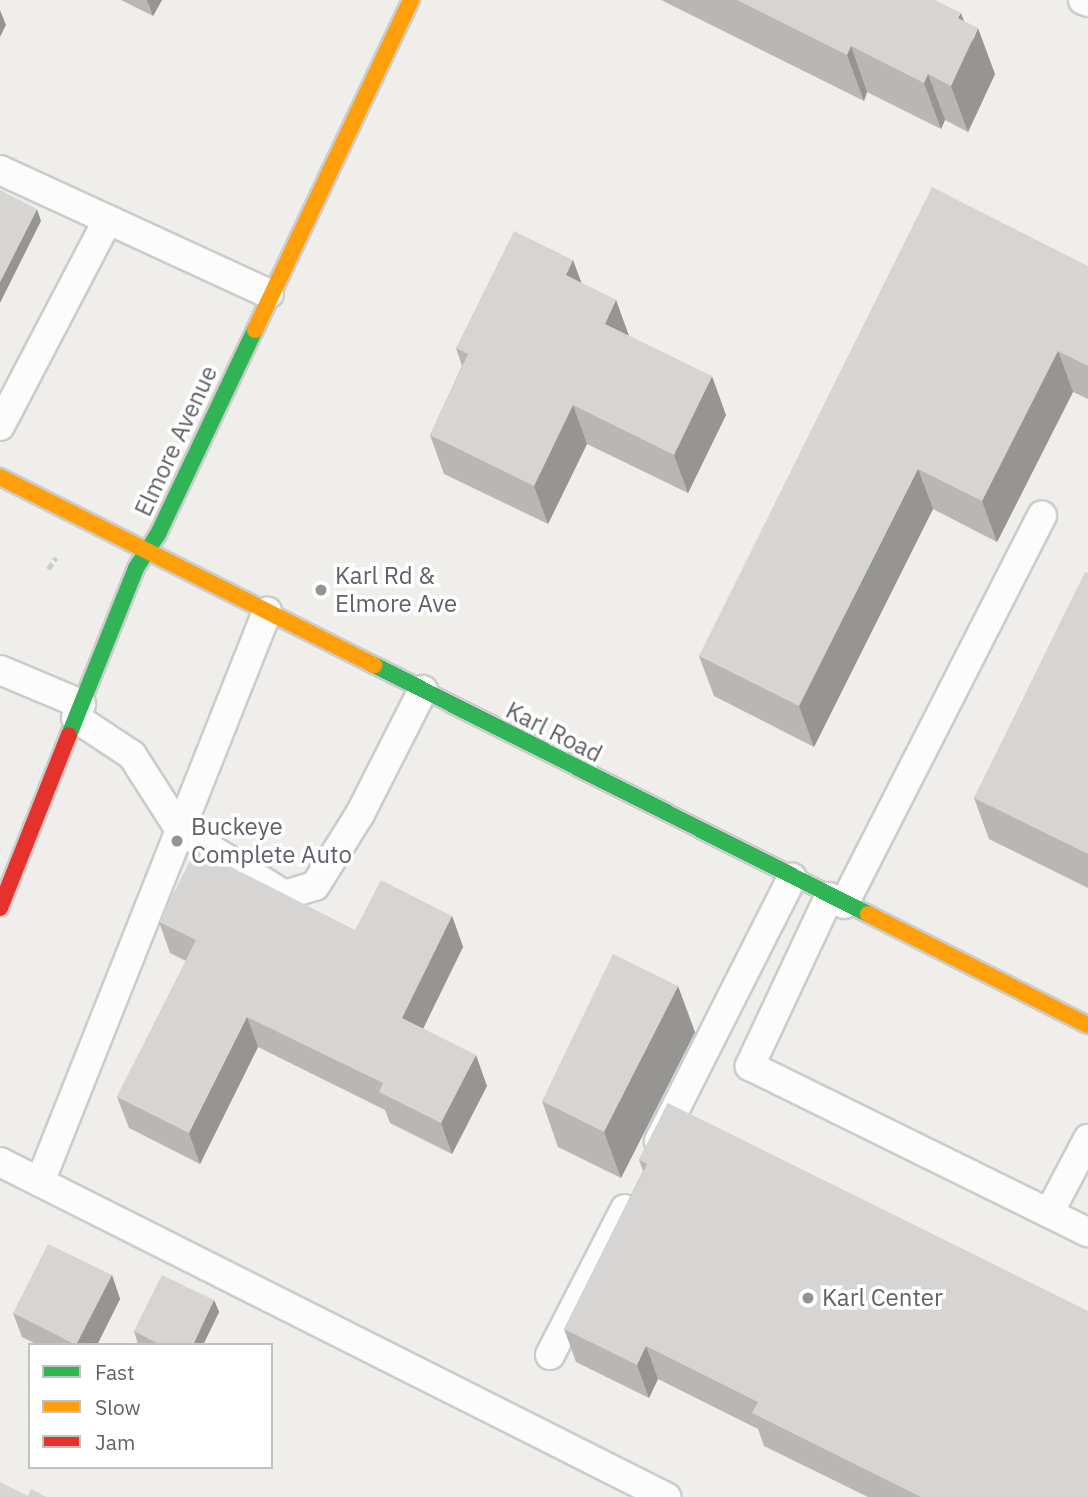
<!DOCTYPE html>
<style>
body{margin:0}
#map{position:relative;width:1088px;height:1497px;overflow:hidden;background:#efeeea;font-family:"IBM Plex Sans",sans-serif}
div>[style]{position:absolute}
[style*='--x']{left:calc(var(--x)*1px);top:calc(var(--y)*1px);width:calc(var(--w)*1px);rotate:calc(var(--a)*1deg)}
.path>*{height:4.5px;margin-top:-2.25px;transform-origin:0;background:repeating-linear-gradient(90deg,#cacfcc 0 7px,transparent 0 10.5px)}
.roads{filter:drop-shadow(2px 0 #cbcccc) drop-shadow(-2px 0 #cbcccc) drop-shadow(0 2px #cbcccc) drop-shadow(0 -2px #cbcccc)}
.lane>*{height:28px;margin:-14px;padding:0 14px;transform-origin:14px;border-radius:14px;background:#fdfcfc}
.fast>*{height:16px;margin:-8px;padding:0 8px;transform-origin:8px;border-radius:8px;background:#30b455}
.slow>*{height:16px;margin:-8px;padding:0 8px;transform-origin:8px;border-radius:8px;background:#ff9f0a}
.jam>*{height:16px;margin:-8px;padding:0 8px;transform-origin:8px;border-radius:8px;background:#e5322d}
.wall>*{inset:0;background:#b8b7b5}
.shaded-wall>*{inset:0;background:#969594}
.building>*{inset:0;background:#d6d5d3}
.dots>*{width:19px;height:19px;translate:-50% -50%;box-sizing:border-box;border:4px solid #fff;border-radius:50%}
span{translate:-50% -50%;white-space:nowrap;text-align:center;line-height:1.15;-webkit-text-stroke:7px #fff;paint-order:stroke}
.street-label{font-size:24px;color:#5f6368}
.poi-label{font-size:24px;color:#5f6368}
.left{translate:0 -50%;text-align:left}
.legend{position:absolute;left:28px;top:1343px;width:245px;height:126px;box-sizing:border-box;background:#fff;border:2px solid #bfc1c3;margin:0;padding:9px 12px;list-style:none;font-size:21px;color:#5f6368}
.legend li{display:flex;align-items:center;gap:14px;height:35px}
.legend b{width:35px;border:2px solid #bfc1c3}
</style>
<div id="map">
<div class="path">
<div style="--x:48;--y:569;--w:14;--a:-54"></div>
</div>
<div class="roads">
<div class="lane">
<div style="--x:1083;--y:0;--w:5;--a:22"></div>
<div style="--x:0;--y:170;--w:296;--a:24.7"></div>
<div style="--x:0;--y:426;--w:233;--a:-62.4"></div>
<div style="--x:0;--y:670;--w:88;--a:22.8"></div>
<div style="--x:76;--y:718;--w:67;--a:33.5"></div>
<div style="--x:132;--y:755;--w:89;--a:57.4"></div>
<div style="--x:180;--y:830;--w:123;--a:31.8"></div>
<div style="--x:285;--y:895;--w:31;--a:-17"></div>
<div style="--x:315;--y:886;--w:85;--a:-58"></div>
<div style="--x:360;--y:814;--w:139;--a:-63.1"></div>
<div style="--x:829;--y:897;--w:187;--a:115.1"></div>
<div style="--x:750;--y:1066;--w:377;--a:26.2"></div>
<div style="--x:844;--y:904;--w:436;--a:-63"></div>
<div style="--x:659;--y:1141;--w:295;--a:-63.2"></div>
<div style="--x:0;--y:1162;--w:746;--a:26.7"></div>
<div style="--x:40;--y:1182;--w:614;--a:-68.29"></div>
<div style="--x:1049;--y:1213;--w:84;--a:-62.2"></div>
<div style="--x:550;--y:1355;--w:164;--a:-62.8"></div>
</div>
<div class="fast">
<div style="--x:374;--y:665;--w:553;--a:26.75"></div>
<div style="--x:69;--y:735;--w:180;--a:-68.1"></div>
<div style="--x:136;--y:568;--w:40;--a:-57.1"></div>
<div style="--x:158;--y:534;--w:226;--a:-64.6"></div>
</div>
<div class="slow">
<div style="--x:255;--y:330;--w:365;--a:-64.7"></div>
<div style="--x:0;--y:477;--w:419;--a:26.7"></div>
<div style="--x:868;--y:914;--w:246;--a:26.8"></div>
</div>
<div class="jam">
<div style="--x:0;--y:908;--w:186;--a:-68.3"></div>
</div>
</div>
<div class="wall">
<div style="clip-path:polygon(121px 0,162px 0,153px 16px)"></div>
<div style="clip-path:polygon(661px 0,935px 0,963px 21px,995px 74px,968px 132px,945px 120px,941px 129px,867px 92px,864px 101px)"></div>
<div style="clip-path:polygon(573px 260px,581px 283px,616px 300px,629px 336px,726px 415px,688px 493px,587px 444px,548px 524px,444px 474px,430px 435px,462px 366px,456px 348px)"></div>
<div style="clip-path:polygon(1088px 266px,1088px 399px,1073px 392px,997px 542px,933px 509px,814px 747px,714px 696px,699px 656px)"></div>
<div style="clip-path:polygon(1088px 573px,1088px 888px,989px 839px,974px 798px)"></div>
<div style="clip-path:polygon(452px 916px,463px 947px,423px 1029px,487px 1086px,452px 1154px,390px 1123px,385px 1110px,258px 1047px,200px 1164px,129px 1128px,117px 1097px,186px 961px,170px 953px,159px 922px,355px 930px)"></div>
<div style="clip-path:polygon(695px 1032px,621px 1178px,558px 1147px,542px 1101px)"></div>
<div style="clip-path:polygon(668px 1103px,1088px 1497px,868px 1497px,764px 1446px,758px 1429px,658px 1379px,649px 1398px,576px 1362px,564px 1329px,643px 1171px,639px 1160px)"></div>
<div style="clip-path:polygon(112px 1275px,120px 1299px,97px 1345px,38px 1345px,22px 1337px,13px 1313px)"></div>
<div style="clip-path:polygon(214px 1300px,219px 1312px,203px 1345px,141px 1345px,138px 1344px,134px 1331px)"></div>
</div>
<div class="shaded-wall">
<div style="clip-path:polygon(147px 0,162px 0,153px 16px)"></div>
<div style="clip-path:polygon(0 10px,6px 25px,0 37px)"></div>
<div style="clip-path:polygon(961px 13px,972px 43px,978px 28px,995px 74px,968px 132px,951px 86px,958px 18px)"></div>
<div style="clip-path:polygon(851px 46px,867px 92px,864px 101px,847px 55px)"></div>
<div style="clip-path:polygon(928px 74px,945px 120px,941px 129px,924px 83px)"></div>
<div style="clip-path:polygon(37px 209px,41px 221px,0 303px,0 282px)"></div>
<div style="clip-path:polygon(573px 260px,587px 298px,566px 275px)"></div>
<div style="clip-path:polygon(616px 300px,630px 339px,605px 324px)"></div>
<div style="clip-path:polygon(1058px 351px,1073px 392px,997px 542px,982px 501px)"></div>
<div style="clip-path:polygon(712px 376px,726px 415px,688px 493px,674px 455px)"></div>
<div style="clip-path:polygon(573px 405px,587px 444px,548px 524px,534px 486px)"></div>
<div style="clip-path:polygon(918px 469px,933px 509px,814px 747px,799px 706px)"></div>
<div style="clip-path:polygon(452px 916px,463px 947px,413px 1049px,402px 1018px)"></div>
<div style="clip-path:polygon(678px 986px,695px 1032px,621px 1178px,604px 1132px)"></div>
<div style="clip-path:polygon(247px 1017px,258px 1047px,200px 1164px,189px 1133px)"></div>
<div style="clip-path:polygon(476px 1055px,487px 1086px,452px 1154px,441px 1123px)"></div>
<div style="clip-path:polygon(112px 1275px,120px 1299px,97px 1345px,76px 1345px)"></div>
<div style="clip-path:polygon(214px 1300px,219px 1312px,203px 1345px,193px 1345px)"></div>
<div style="clip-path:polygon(646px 1346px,658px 1379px,649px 1398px,637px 1365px)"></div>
</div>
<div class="building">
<div style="clip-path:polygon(737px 0,935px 0,961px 13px,958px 18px,978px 28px,951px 86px,928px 74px,924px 83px,851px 46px,847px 55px)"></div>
<div style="clip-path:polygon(932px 187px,1088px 266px,1088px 366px,1058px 351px,982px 501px,918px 469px,799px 706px,699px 656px)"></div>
<div style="clip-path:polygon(0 190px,37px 209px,0 282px)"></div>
<div style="clip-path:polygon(514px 231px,573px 260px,566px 275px,616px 300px,605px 324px,712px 376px,674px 455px,573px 405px,534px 486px,430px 435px,468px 354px,456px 348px)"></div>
<div style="clip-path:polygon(1085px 572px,1088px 573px,1088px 854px,974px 798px)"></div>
<div style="clip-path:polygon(196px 849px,355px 930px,381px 880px,452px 916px,402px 1018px,476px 1055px,441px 1123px,379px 1092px,383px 1083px,247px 1017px,189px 1133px,117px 1097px,196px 940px,159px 922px)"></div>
<div style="clip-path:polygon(613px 954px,678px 986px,604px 1132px,542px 1101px)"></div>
<div style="clip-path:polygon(668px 1103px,1088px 1311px,1088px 1497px,921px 1497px,752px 1413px,758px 1402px,646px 1346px,637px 1365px,564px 1329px,647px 1164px,639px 1160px)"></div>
<div style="clip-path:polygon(48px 1244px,112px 1275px,76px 1345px,13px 1313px)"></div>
<div style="clip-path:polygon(162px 1275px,214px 1300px,193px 1345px,161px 1345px,134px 1331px)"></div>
<div style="clip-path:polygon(0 1482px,28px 1496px,31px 1489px,47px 1497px,0 1497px)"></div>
</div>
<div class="dots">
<div style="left:321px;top:590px;background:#919496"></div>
<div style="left:177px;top:841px;background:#919496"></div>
<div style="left:808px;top:1298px;background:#919496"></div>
</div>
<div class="street-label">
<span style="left:176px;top:441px;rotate:-65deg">Elmore Avenue</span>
<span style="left:554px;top:732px;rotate:27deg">Karl Road</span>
</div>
<div class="poi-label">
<span class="left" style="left:335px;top:590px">Karl Rd &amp;<br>Elmore Ave</span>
<span class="left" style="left:191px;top:841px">Buckeye<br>Complete Auto</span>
<span class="left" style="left:822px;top:1298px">Karl Center</span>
</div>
<ul class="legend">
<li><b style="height:9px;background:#30b455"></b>Fast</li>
<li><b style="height:9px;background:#ff9f0a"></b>Slow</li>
<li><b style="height:9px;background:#e5322d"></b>Jam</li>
</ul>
</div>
